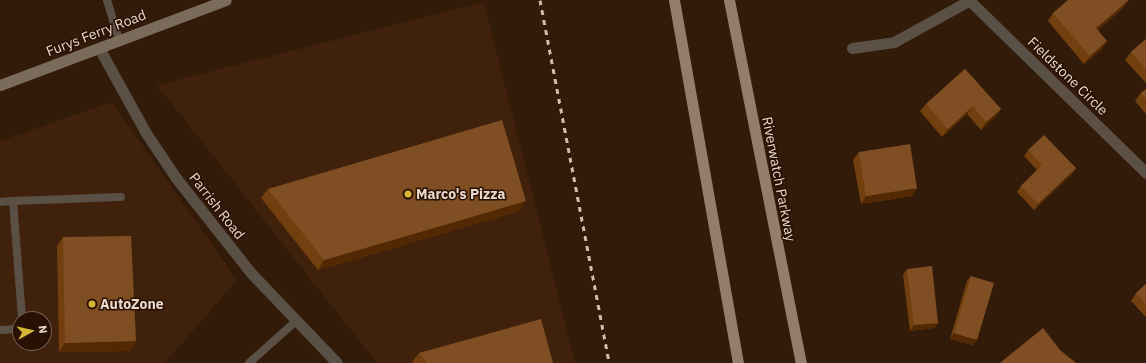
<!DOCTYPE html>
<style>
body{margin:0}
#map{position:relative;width:1146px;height:363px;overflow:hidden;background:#331b09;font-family:"IBM Plex Sans",sans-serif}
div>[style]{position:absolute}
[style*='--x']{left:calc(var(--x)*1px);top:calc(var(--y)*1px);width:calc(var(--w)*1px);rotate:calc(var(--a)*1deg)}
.built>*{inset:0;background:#40210b}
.service>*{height:8px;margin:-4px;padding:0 4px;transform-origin:4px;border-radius:4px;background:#5a5046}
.minor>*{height:11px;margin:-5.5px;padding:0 5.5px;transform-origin:5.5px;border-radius:5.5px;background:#5a5046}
.secondary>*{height:11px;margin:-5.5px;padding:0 5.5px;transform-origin:5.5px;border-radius:5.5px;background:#7a6b5a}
.primary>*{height:11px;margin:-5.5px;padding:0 5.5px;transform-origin:5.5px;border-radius:5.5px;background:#937f69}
.rail>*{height:3px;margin-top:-1.5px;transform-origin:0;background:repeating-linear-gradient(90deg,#cfbdb0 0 5px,transparent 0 10px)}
.wall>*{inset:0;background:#723f0e}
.shaded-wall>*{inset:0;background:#532904}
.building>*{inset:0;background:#7f4f23}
.dots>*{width:11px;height:11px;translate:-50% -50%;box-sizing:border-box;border:2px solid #281102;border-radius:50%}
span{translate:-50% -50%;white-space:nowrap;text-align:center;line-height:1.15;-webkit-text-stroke:3px #281102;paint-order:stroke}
.street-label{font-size:14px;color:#ead9ce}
.poi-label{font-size:14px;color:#ead9ce;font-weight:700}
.left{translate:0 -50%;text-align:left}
.north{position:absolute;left:12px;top:311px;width:40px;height:40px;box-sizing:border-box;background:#281102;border:1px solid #766154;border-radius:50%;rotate:82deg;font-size:11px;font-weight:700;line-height:16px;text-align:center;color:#ead9ce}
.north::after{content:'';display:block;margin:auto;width:14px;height:18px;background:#d5b535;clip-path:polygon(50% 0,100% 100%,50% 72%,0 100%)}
</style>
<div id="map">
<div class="built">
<div style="clip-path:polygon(484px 2px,575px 363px,377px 363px,157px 85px)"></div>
<div style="clip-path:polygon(evenodd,112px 102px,237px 280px,165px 363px,0 363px,0 141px,112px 102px,20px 319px,44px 319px,44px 343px,20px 343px,20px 319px)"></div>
</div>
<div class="service">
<div style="--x:107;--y:0;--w:42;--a:73.3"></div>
<div style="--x:13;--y:201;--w:108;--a:-2.1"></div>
<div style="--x:0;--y:202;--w:13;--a:-4"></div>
<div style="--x:13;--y:201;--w:118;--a:85.6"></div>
<div style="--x:0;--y:330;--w:20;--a:-3"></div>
<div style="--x:249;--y:363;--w:63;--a:-41.8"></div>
</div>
<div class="minor">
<div style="--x:969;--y:0;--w:248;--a:44.3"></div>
<div style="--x:99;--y:48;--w:97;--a:61.1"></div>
<div style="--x:146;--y:133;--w:54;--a:56.3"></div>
<div style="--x:176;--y:178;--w:121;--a:51.7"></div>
<div style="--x:251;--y:273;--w:124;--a:46.3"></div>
<div style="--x:852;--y:48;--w:42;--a:-8.1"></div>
<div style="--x:894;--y:42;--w:87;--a:-28.9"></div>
</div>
<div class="secondary">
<div style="--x:0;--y:85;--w:241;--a:-20.6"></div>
</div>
<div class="primary">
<div style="--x:674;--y:0;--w:369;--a:80"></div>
<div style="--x:729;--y:0;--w:370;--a:78.8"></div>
</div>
<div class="rail">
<div style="--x:540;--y:0;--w:369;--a:79.2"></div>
</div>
<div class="wall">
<div style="clip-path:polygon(1124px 7px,1098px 30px,1102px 49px,1084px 64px,1048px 21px,1053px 13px)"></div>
<div style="clip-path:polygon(1146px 39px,1146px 83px,1125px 60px,1131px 52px)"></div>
<div style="clip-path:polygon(965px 69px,1001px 109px,995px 117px,981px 130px,967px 114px,942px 137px,920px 111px,926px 104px)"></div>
<div style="clip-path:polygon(1146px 89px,1146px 114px,1135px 101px,1141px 93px)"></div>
<div style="clip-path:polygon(1028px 150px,1076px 168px,1072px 174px,1034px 210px,1017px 192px,1021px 186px,1037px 170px,1024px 156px)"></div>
<div style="clip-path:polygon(859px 152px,917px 188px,912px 196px,861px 204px,853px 160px)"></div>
<div style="clip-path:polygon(268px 189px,519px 211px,318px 270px,261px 198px)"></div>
<div style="clip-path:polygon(63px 237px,136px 341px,129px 351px,59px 352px,57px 246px)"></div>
<div style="clip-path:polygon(907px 269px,938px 323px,934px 328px,910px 331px,903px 275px)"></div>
<div style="clip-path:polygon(971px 276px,973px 345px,950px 339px,967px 281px)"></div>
<div style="clip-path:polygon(1146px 284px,1146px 317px,1131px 301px,1136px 293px)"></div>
<div style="clip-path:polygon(419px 353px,553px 363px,413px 363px,412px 362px)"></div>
</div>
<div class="shaded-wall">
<div style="clip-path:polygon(1129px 0,1124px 7px,1091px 36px,1096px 28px)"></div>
<div style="clip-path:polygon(1107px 41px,1102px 49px,1084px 64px,1090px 56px)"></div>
<div style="clip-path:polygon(973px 106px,967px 114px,942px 137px,948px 129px)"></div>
<div style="clip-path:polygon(1001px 109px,995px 117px,981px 130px,986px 122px)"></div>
<div style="clip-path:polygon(1076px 168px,1072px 174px,1034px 210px,1038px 204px)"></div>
<div style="clip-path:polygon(917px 188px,912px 196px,861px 204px,866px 196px)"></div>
<div style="clip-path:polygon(526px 201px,519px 211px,318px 270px,324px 260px)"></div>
<div style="clip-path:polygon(938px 323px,934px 328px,910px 331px,914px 325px)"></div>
<div style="clip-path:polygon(954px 333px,977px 340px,973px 345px,950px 339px)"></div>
<div style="clip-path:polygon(136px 341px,129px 351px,59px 352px,65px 343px)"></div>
</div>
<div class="building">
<div style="clip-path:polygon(1068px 0,1129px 0,1096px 28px,1107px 41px,1090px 56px,1053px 13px)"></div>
<div style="clip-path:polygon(1146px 39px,1146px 69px,1131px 52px)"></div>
<div style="clip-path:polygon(965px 69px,1001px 109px,986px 122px,973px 106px,948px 129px,926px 104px)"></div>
<div style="clip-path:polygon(1146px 89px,1146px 99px,1141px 93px)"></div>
<div style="clip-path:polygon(502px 120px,526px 201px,324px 260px,268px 189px)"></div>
<div style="clip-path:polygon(1044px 135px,1076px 168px,1038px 204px,1021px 186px,1042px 165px,1028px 150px)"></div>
<div style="clip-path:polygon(910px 144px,917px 188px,866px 196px,859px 152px)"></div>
<div style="clip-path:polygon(131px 236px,136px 341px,65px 343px,63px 237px)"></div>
<div style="clip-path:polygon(932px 266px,938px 323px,914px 325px,907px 269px)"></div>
<div style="clip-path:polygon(971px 276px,994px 283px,977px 340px,954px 333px)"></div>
<div style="clip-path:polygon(1146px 284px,1146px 304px,1136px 293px)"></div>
<div style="clip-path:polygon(541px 319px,553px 363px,428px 363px,419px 353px)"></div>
<div style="clip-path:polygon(1043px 328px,1060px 350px,1076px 363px,1000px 363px)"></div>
</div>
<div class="dots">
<div style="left:408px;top:194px;background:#d5b535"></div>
<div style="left:92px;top:304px;background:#d5b535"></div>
</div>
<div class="street-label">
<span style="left:96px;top:33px;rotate:-21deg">Furys Ferry Road</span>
<span style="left:1068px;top:76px;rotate:44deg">Fieldstone Circle</span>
<span style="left:779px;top:179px;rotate:79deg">Riverwatch Parkway</span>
<span style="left:217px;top:206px;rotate:52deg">Parrish Road</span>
</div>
<div class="poi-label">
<span class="left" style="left:416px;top:194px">Marco's Pizza</span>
<span class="left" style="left:100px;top:304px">AutoZone</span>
</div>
<div class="north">N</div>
</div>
